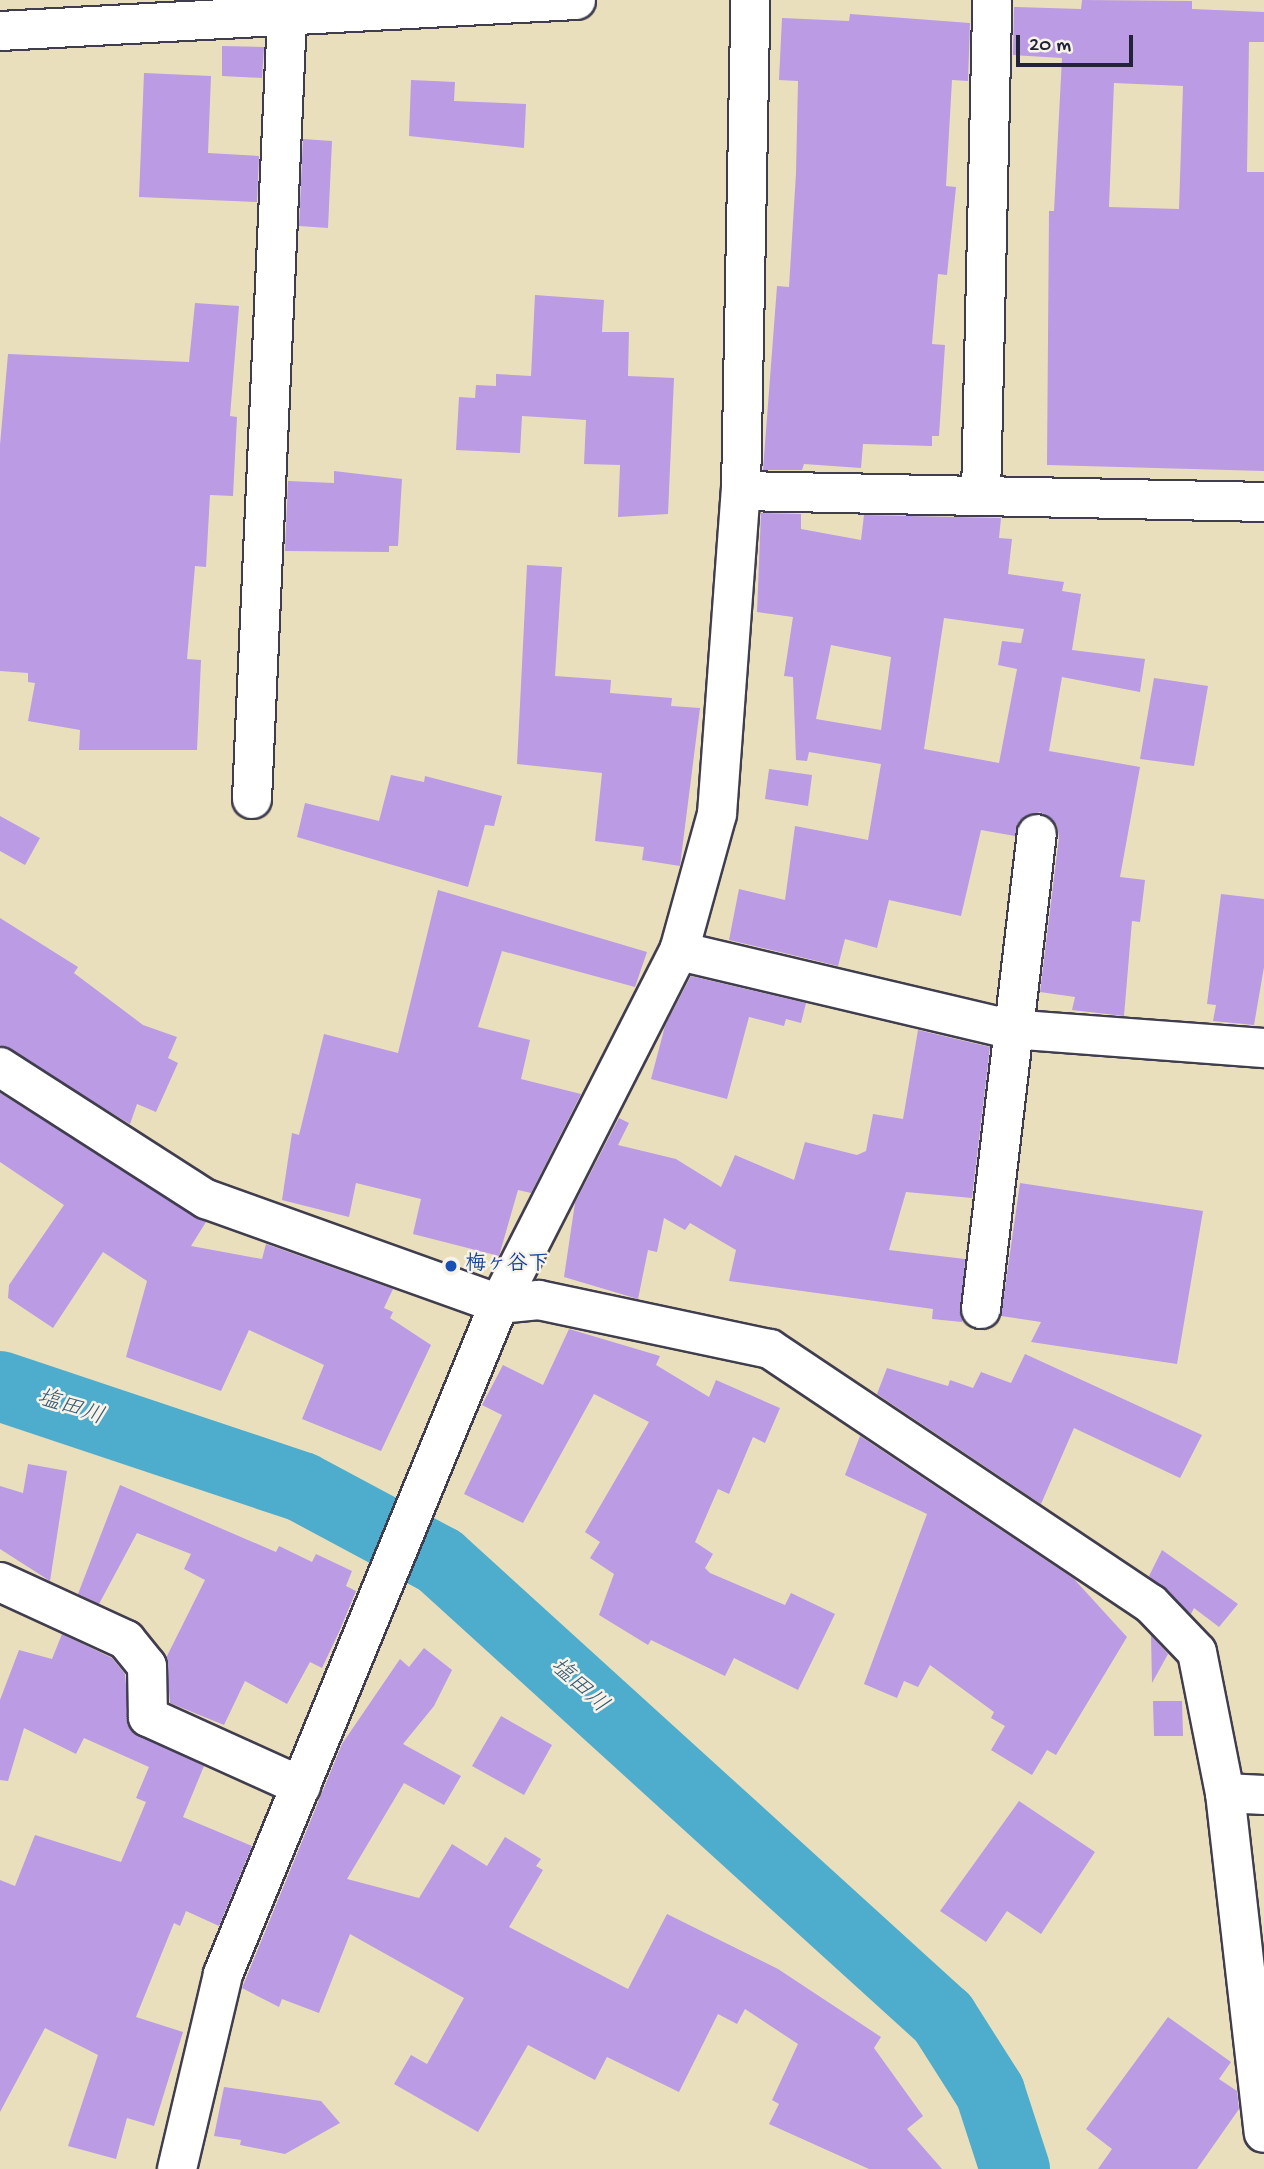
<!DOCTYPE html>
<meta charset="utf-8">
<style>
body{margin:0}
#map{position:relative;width:1264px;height:2169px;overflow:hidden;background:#eadfbc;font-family:"Gochi Hand","Klee One",sans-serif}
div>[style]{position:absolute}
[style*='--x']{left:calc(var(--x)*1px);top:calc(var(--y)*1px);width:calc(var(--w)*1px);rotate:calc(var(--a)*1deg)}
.river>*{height:70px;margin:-35px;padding:0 35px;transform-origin:35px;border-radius:35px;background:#4eaccd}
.building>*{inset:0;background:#ba9be4}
.roads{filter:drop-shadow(2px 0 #403e4e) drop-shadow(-2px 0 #403e4e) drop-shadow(0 2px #403e4e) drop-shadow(0 -2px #403e4e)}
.minor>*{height:38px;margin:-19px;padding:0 19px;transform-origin:19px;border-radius:19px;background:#fff}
.dots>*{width:19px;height:19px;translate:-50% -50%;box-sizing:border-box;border:4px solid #f7f3e8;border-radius:50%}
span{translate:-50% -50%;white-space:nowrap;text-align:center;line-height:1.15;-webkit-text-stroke:5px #f7f3e8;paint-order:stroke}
.transit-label{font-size:21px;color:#164399;font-weight:700}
.left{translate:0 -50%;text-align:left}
.water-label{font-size:23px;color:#345975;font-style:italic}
.scale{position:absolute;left:1016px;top:35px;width:117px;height:32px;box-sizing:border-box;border:4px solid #22223b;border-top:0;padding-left:9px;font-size:21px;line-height:24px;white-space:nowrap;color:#22223b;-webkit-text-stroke:5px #f7f3e8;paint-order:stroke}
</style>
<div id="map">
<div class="river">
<div style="--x:0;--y:1386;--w:318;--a:18.5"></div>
<div style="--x:302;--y:1487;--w:157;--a:28.2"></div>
<div style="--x:440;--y:1561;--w:680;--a:42.26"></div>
<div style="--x:943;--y:2018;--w:88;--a:57.6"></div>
<div style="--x:990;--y:2092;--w:81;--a:72"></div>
</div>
<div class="building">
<div style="clip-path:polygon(evenodd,1082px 0,1192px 1px,1192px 9px,1264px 12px,1264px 42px,1249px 42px,1247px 172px,1264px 172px,1264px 471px,1047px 465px,1049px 211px,1054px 211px,1062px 58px,1013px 55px,1014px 7px,1081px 9px,1082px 0,1114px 83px,1183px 86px,1179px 209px,1109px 207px,1114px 83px)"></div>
<div style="clip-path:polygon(850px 14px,970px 23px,968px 81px,952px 80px,946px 186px,956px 187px,947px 275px,938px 274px,932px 344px,945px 345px,939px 436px,932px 436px,932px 446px,863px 444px,861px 468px,804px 464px,802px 470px,763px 470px,777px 286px,789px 287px,796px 173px,798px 81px,779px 80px,782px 18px,849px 21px)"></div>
<div style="clip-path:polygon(222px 46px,264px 47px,262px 78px,222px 76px)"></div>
<div style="clip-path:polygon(144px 73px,211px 76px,208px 153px,259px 156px,257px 202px,139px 197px)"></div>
<div style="clip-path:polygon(411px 80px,455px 82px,454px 101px,526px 104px,524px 148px,409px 136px)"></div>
<div style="clip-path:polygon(303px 139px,332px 141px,328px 228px,299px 226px)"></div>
<div style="clip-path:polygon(535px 295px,604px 300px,602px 332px,629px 332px,628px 376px,674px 378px,668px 514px,618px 517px,620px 465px,584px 464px,586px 420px,522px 416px,520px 453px,456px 450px,459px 397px,475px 398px,476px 385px,496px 386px,496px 374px,531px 376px)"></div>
<div style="clip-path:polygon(195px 303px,239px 306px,230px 416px,237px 417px,233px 496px,210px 495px,206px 567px,195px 566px,187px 659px,201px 660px,197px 750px,79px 750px,80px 730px,28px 721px,35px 683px,28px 682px,28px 673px,0 671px,0 445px,8px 354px,189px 362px)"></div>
<div style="clip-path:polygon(334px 471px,402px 479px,398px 546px,389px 546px,389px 552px,285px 551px,288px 481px,334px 483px)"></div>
<div style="clip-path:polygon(evenodd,761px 513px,801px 514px,801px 529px,861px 540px,864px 515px,1001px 518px,999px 538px,1012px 539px,1008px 574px,1064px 582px,1062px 591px,1081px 594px,1072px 650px,1145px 659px,1140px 692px,1062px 677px,1049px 751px,1140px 767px,1120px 877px,1145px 880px,1140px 922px,1132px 921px,1124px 1016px,1072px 1010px,1075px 997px,1040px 992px,1059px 837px,1057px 825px,1040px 812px,1020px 820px,1015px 836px,981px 830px,961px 916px,889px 900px,877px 948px,845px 939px,838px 966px,729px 940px,739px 889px,785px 900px,795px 826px,868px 840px,881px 764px,809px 752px,807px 761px,796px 760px,793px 677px,784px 676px,793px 617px,757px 612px,761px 513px,944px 618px,1024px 629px,1021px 643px,1002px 641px,998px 665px,1017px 669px,999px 763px,924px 749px,944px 618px,761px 513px,831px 645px,891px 657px,881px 730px,816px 719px,831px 645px)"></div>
<div style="clip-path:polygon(527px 565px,562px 567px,555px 676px,611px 680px,610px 693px,672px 698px,671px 706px,700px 708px,680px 866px,642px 860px,644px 847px,595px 841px,602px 773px,517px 764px)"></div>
<div style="clip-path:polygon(1154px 678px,1208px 686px,1194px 766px,1140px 759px)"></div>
<div style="clip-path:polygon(769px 769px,812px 775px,808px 806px,765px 799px)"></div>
<div style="clip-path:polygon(391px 775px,424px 782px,425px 776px,502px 796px,494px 826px,485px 825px,468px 887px,297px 837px,305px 803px,379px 821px)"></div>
<div style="clip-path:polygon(0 816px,40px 838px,25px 865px,0 851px)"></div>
<div style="clip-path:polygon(438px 890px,647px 952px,635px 987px,502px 951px,478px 1027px,530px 1040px,521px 1079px,581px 1094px,531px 1193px,518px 1190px,499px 1256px,413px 1234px,421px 1199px,356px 1183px,349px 1217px,282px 1200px,292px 1133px,299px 1135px,324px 1034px,398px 1053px)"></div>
<div style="clip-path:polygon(1221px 894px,1264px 899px,1264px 967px,1254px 1025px,1213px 1021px,1216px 1005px,1207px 1004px)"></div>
<div style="clip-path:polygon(0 918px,78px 967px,74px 973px,143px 1025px,177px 1037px,168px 1058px,178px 1063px,156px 1112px,137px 1104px,130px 1124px,0 1045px)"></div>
<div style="clip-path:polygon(691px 976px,806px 1003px,801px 1023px,786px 1019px,784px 1026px,749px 1017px,727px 1099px,651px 1079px,665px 1026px)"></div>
<div style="clip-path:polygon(918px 1030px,990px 1047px,972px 1198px,906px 1192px,889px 1250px,965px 1259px,962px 1322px,932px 1319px,933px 1309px,729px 1281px,736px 1250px,690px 1223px,685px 1230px,664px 1218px,657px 1252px,648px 1250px,638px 1299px,564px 1277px,575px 1203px,619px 1118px,629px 1123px,618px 1145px,676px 1159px,721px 1187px,735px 1155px,794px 1180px,805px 1142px,857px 1155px,866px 1151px,873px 1114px,903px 1119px)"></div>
<div style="clip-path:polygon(0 1093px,206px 1222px,191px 1246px,262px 1259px,266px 1244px,393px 1289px,384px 1308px,393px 1312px,390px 1318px,431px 1345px,381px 1451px,302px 1419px,324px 1365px,249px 1330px,221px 1391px,126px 1357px,147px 1281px,103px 1252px,53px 1328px,8px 1298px,9px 1285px,64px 1205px,0 1162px)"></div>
<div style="clip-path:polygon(1020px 1183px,1203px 1211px,1177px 1364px,1031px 1342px,1041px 1322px,1001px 1316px)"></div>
<div style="clip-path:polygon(569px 1329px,660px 1356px,656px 1365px,709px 1397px,716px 1380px,780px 1408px,765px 1443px,753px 1437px,729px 1494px,718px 1489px,695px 1542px,713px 1554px,705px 1568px,710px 1573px,785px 1605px,791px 1593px,835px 1614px,798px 1690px,734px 1658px,725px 1676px,651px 1640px,648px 1645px,599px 1615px,614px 1574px,590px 1558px,600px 1542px,585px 1532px,649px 1422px,594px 1394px,523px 1523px,464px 1494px,502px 1415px,482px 1405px,503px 1365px,543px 1385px)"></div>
<div style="clip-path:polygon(1025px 1354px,1202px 1435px,1180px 1478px,1074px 1428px,1041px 1504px,877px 1394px,887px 1368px,948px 1386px,950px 1380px,973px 1388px,981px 1372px,1011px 1383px)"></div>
<div style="clip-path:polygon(860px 1436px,1074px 1579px,1127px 1637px,1056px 1755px,1047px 1750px,1032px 1775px,991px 1750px,1005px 1726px,991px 1718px,994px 1712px,930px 1665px,918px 1687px,904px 1681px,897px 1698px,864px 1684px,927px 1514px,845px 1475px)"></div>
<div style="clip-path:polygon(28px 1464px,67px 1471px,50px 1581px,0 1549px,0 1486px,23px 1493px)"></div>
<div style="clip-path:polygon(120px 1485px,276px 1552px,279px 1546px,312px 1562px,316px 1554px,352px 1571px,346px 1586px,356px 1591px,339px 1632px,322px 1668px,310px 1662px,287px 1704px,245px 1681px,224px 1725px,170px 1703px,166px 1658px,205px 1580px,184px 1569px,191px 1554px,137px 1533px,99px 1604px,78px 1594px)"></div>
<div style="clip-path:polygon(1162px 1550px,1238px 1604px,1219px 1627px,1194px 1608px,1191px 1614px,1149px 1576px)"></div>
<div style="clip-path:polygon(62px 1634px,112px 1658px,125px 1674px,130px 1730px,204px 1766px,183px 1817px,252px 1846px,219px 1926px,186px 1911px,180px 1926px,174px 1923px,136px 2017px,183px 2032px,154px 2126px,127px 2118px,116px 2159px,68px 2146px,98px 2055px,45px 2028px,0 2112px,0 1880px,15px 1886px,35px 1835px,121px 1862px,146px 1802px,136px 1798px,149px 1767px,84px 1738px,76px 1754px,24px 1728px,8px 1781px,0 1780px,0 1700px,19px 1650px,52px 1659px)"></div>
<div style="clip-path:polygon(1151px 1635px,1168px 1654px,1152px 1683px)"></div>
<div style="clip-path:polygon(424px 1648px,452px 1670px,434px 1706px,403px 1744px,461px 1776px,444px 1805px,404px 1783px,347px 1879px,419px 1898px,452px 1844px,487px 1866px,505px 1837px,541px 1859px,536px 1866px,543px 1870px,509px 1927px,628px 1989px,667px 1914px,778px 1969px,881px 2037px,874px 2048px,923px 2116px,907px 2129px,942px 2169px,869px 2169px,769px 2124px,779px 2104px,772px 2100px,798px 2044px,745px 2009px,737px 2024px,718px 2014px,679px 2092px,607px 2057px,595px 2080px,528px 2045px,478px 2132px,394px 2084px,411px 2055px,427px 2064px,464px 1998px,350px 1934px,319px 2013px,282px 1999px,279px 2007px,242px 1988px,342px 1744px,400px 1659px,409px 1667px)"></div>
<div style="clip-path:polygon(1153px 1701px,1182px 1701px,1183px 1736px,1154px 1736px)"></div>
<div style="clip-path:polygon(501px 1716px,552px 1745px,524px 1795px,472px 1766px)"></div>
<div style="clip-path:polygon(1019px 1801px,1095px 1852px,1041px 1934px,1007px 1911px,986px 1942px,940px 1911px)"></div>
<div style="clip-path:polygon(1168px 2017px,1231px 2062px,1219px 2079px,1237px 2091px,1239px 2109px,1197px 2169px,1098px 2169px,1112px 2149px,1086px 2129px)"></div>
<div style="clip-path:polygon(224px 2087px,321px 2101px,340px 2123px,285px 2154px,240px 2145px,241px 2140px,214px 2136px)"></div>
</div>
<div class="roads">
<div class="minor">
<div style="--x:0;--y:31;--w:577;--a:-3.08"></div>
<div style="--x:741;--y:491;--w:523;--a:1.2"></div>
<div style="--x:981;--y:496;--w:496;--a:-88.7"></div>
<div style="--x:252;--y:799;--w:784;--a:-87.44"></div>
<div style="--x:679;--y:951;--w:340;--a:13.3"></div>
<div style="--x:1010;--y:1029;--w:255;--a:4.3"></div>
<div style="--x:0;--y:1067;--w:245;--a:32.7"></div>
<div style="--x:206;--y:1199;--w:311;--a:19.7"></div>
<div style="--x:499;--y:1304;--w:40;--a:-5.7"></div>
<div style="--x:539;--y:1300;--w:236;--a:12"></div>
<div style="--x:770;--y:1349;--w:458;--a:33.8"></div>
<div style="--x:1151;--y:1604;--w:66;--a:46.2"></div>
<div style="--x:1197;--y:1652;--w:144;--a:78.8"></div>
<div style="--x:1225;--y:1793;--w:342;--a:83.5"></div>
<div style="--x:981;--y:1309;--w:478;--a:-83.3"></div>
<div style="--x:0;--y:1582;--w:139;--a:24.7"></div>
<div style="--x:126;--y:1640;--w:33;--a:51"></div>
<div style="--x:147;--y:1666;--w:51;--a:88.9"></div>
<div style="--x:148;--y:1717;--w:168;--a:24.3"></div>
<div style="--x:1225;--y:1793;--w:39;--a:3"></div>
<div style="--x:177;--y:2169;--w:200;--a:-76.7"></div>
<div style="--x:223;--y:1974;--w:725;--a:-67.61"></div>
<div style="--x:499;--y:1304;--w:396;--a:-63"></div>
<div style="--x:679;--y:951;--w:142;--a:-74.5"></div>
<div style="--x:717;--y:814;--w:324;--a:-85.8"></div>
<div style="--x:741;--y:491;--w:491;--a:-88.9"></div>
</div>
</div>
<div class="dots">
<div style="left:451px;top:1266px;background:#1a4fb4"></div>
</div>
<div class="transit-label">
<span class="left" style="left:465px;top:1266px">梅ヶ谷下</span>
</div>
<div class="water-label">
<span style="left:70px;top:1409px;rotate:18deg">塩田川</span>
<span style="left:578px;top:1687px;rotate:42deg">塩田川</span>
</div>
<div class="scale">20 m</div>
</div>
